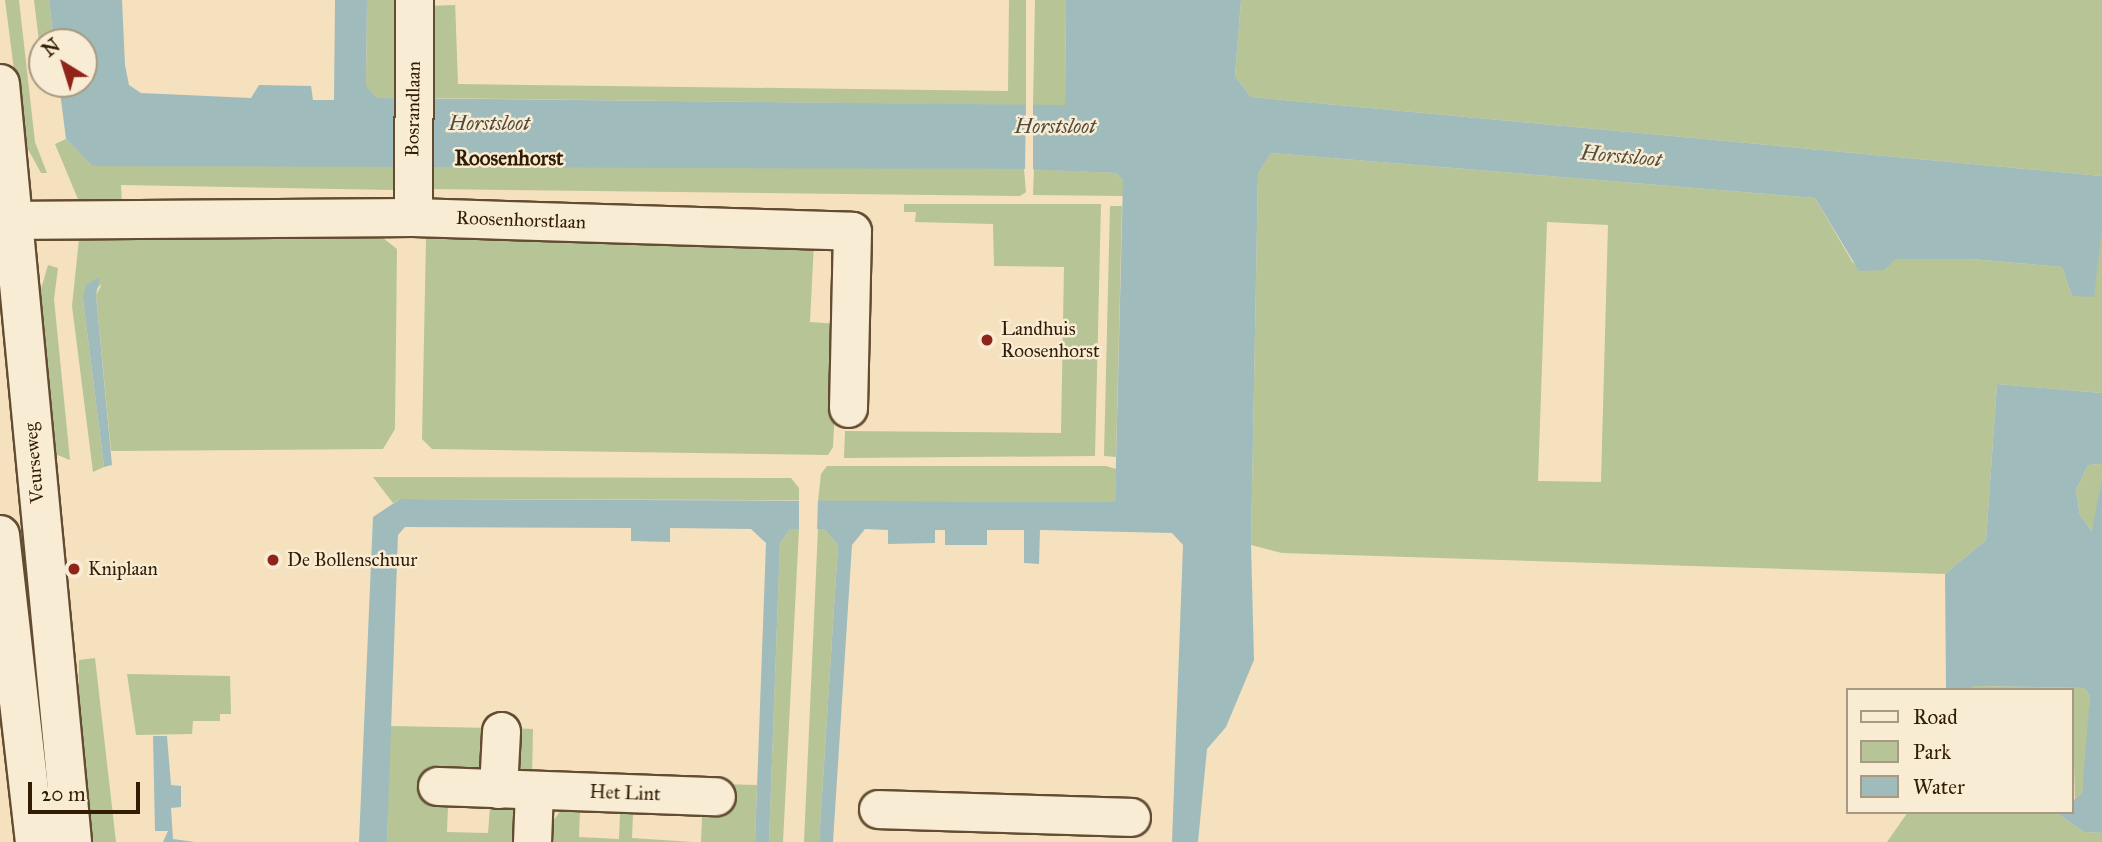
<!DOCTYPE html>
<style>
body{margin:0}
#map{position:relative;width:2102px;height:842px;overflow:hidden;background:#f5e1be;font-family:"IM FELL Great Primer",serif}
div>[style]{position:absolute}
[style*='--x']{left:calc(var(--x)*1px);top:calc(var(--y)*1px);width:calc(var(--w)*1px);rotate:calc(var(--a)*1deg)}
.green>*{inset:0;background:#b7c495}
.water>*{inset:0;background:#a0bbbb}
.pier>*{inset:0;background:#f5e1be}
.roads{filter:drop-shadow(2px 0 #634d32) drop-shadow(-2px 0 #634d32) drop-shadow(0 2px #634d32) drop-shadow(0 -2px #634d32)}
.minor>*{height:37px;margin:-18.5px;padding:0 18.5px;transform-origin:18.5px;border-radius:18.5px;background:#f8ecd5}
.secondary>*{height:38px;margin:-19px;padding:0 19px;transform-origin:19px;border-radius:19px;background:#f8ecd5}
.dots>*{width:19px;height:19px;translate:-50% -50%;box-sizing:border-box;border:4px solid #f8ecd5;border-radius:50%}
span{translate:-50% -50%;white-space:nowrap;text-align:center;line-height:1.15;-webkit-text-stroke:5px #f8ecd5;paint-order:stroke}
.street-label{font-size:19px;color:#321c03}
.poi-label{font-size:19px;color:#321c03}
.left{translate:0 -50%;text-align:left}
.water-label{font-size:21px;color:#534c3a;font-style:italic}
.neighbourhood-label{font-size:21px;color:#321c03;font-weight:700}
.legend{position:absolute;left:1846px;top:688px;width:228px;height:126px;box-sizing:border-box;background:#f8ecd5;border:2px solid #a99981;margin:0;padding:9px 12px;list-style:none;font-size:21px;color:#321c03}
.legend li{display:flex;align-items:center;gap:14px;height:35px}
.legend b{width:35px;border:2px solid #a99981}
.north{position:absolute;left:28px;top:28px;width:70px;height:70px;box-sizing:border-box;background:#f8ecd5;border:2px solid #a99981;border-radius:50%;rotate:322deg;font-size:19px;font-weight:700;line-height:28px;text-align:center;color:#321c03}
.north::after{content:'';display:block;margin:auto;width:24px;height:32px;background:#8f2418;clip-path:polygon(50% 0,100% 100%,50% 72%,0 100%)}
.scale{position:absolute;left:28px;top:782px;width:112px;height:32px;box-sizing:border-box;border:4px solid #321c03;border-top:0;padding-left:9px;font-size:21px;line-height:24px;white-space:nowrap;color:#321c03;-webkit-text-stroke:5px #f8ecd5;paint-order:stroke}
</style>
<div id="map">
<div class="green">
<div style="clip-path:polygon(5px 0,19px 0,35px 142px,47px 173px,41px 173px,23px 140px)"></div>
<div style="clip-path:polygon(34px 0,49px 0,54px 42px,42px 42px,42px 66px)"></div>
<div style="clip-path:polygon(367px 0,400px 0,399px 98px,377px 98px,366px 87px)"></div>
<div style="clip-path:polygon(455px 0,458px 84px,1008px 91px,1009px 0,1026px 0,1026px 105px,426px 98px,427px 6px,455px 5px)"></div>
<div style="clip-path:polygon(1035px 0,1066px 0,1065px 105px,1033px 105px)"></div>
<div style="clip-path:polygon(1241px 0,2102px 0,2102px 176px,1251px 97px,1235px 76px)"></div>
<div style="clip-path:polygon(66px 139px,92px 166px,398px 164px,398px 181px,394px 190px,121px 185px,122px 206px,80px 204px,55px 144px)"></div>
<div style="clip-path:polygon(evenodd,1271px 153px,1815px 198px,1853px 263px,1885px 270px,1894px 259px,1970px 259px,2062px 267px,2072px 296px,2102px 228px,2102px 393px,1997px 384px,1986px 540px,1945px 574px,1282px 553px,1251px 545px,1258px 174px,1271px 153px,1547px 222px,1608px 225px,1601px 482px,1538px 481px,1547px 222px)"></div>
<div style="clip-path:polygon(426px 164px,1024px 169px,1026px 192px,1020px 196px,426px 189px)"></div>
<div style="clip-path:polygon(1034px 169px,1116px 173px,1123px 180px,1123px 196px,1033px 195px)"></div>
<div style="clip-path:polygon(904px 204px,1101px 204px,1095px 456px,844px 458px,845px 431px,1061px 433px,1064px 267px,994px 266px,993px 224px,915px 222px,916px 212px,904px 212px)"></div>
<div style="clip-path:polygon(1110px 206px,1122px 206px,1116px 457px,1104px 456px)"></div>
<div style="clip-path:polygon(383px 238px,397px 249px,395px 429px,383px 449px,111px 451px,96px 295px,102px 284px,83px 300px,104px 467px,93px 472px,72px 306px,79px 239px)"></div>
<div style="clip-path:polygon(426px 239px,814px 243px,810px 322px,839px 324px,833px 447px,828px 455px,432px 449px,422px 439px)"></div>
<div style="clip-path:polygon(48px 265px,58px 268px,54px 299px,70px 460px,50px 452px,39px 296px)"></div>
<div style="clip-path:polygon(2102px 464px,2102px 477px,2093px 532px,2080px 515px,2076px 490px,2088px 465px)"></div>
<div style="clip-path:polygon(827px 466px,1106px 466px,1116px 469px,1115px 502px,818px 501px,821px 474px)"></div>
<div style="clip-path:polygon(373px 477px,791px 478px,799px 488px,799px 500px,400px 499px,393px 503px)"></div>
<div style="clip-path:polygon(790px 529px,799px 529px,783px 842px,769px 842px,780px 543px)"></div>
<div style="clip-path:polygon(818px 529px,824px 529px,838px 545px,819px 842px,804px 842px)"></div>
<div style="clip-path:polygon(95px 658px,116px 842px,87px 842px,77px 771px,79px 660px)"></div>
<div style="clip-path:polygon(127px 674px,230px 676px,231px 714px,220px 714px,220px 721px,193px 721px,192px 734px,136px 735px)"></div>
<div style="clip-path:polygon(1973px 686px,2084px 688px,2090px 696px,2088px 741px,2082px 794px,2075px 802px,2072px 690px,1970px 690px)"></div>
<div style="clip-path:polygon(390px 726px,492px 728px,488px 768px,436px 804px,448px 806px,447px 832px,488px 833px,490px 807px,509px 808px,516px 812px,520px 842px,387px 842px)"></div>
<div style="clip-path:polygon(509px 728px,533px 729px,532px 779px,517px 775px)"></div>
<div style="clip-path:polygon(719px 784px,757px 785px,755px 842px,701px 842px,702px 817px,720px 817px)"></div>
<div style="clip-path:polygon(561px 810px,580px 811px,579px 837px,619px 839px,620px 813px,633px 813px,632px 838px,693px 842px,547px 842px,548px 828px)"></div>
<div style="clip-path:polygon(1908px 812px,2055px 812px,2084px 832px,2102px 833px,2102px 842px,1887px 842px)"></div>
</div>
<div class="water">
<div style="clip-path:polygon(49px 0,122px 0,125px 65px,129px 85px,141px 93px,251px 98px,259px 85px,311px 86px,313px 100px,334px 100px,335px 0,367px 0,366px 86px,377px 98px,1065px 105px,1066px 0,1241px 0,1235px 76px,1251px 97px,2102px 176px,2102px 228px,2094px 297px,2072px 296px,2062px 267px,1970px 259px,1895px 259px,1885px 270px,1859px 271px,1815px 198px,1271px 153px,1258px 174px,1251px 545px,1254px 660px,1226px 727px,1207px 749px,1198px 842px,1172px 842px,1183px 545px,1172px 533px,1040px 530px,1039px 564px,1024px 563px,1024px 530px,987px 530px,987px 545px,945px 545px,945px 530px,935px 530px,935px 543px,888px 544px,888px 530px,865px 529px,852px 545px,833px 842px,819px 842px,838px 545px,824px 529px,790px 529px,780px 543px,769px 842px,755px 842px,766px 543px,751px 529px,670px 528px,670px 542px,631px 541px,631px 528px,405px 527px,398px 535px,387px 842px,359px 842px,373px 517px,400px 499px,1115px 502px,1123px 180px,1116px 173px,1024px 169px,92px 166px,66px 139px,59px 84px,84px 84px,84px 42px,54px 42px)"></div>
<div style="clip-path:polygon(100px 277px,96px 295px,112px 465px,104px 467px,83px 300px,86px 285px)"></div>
<div style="clip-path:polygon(1997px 384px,2102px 393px,2102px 464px,2088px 465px,2076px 490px,2080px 515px,2092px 531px,2102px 477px,2102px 833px,2084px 832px,2055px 812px,2072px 812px,2072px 801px,2082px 794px,2090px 696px,2084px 688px,1973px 686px,1970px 690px,1946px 690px,1945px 574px,1986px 540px)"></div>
<div style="clip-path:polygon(153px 736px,167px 736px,171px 785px,181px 786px,181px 807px,171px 808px,173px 839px,195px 842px,163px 842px,168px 831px,155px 831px)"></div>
</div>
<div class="pier">
<div style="clip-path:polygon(1026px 101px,1033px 101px,1033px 171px,1025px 171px)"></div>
<div style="clip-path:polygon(799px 497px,818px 497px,817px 533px,799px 533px)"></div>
</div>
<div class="roads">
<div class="minor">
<div style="--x:413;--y:217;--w:217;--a:-89.7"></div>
<div style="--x:0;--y:220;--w:413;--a:-0.4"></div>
<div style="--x:413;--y:217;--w:439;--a:1.8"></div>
<div style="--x:852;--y:231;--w:177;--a:91.3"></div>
<div style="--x:437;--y:786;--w:279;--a:2.1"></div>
<div style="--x:498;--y:789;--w:58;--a:-87"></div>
<div style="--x:878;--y:809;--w:253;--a:1.8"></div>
<div style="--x:532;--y:842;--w:51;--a:-87.8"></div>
</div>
<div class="secondary">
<div style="--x:0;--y:84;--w:761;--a:84.57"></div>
<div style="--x:0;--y:535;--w:309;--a:83.5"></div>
</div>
</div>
<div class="dots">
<div style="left:987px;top:340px;background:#8f2418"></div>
<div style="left:273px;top:560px;background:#8f2418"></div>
<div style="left:74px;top:569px;background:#8f2418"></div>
</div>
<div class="street-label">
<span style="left:413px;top:109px;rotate:-89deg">Bosrandlaan</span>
<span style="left:521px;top:220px;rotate:2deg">Roosenhorstlaan</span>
<span style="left:34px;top:463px;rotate:-95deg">Veurseweg</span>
<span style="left:625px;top:793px;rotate:2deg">Het Lint</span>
</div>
<div class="poi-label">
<span class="left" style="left:1001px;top:340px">Landhuis<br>Roosenhorst</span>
<span class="left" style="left:287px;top:560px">De Bollenschuur</span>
<span class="left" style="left:88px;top:569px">Kniplaan</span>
</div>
<div class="water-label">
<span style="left:489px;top:123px">Horstsloot</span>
<span style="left:1055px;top:126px">Horstsloot</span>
<span style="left:1621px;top:156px;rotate:5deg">Horstsloot</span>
</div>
<div class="neighbourhood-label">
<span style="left:509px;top:158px">Roosenhorst</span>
</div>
<ul class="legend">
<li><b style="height:9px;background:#f8ecd5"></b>Road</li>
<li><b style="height:19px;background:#b7c495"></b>Park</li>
<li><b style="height:19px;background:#a0bbbb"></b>Water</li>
</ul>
<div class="north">N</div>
<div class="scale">20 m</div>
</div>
